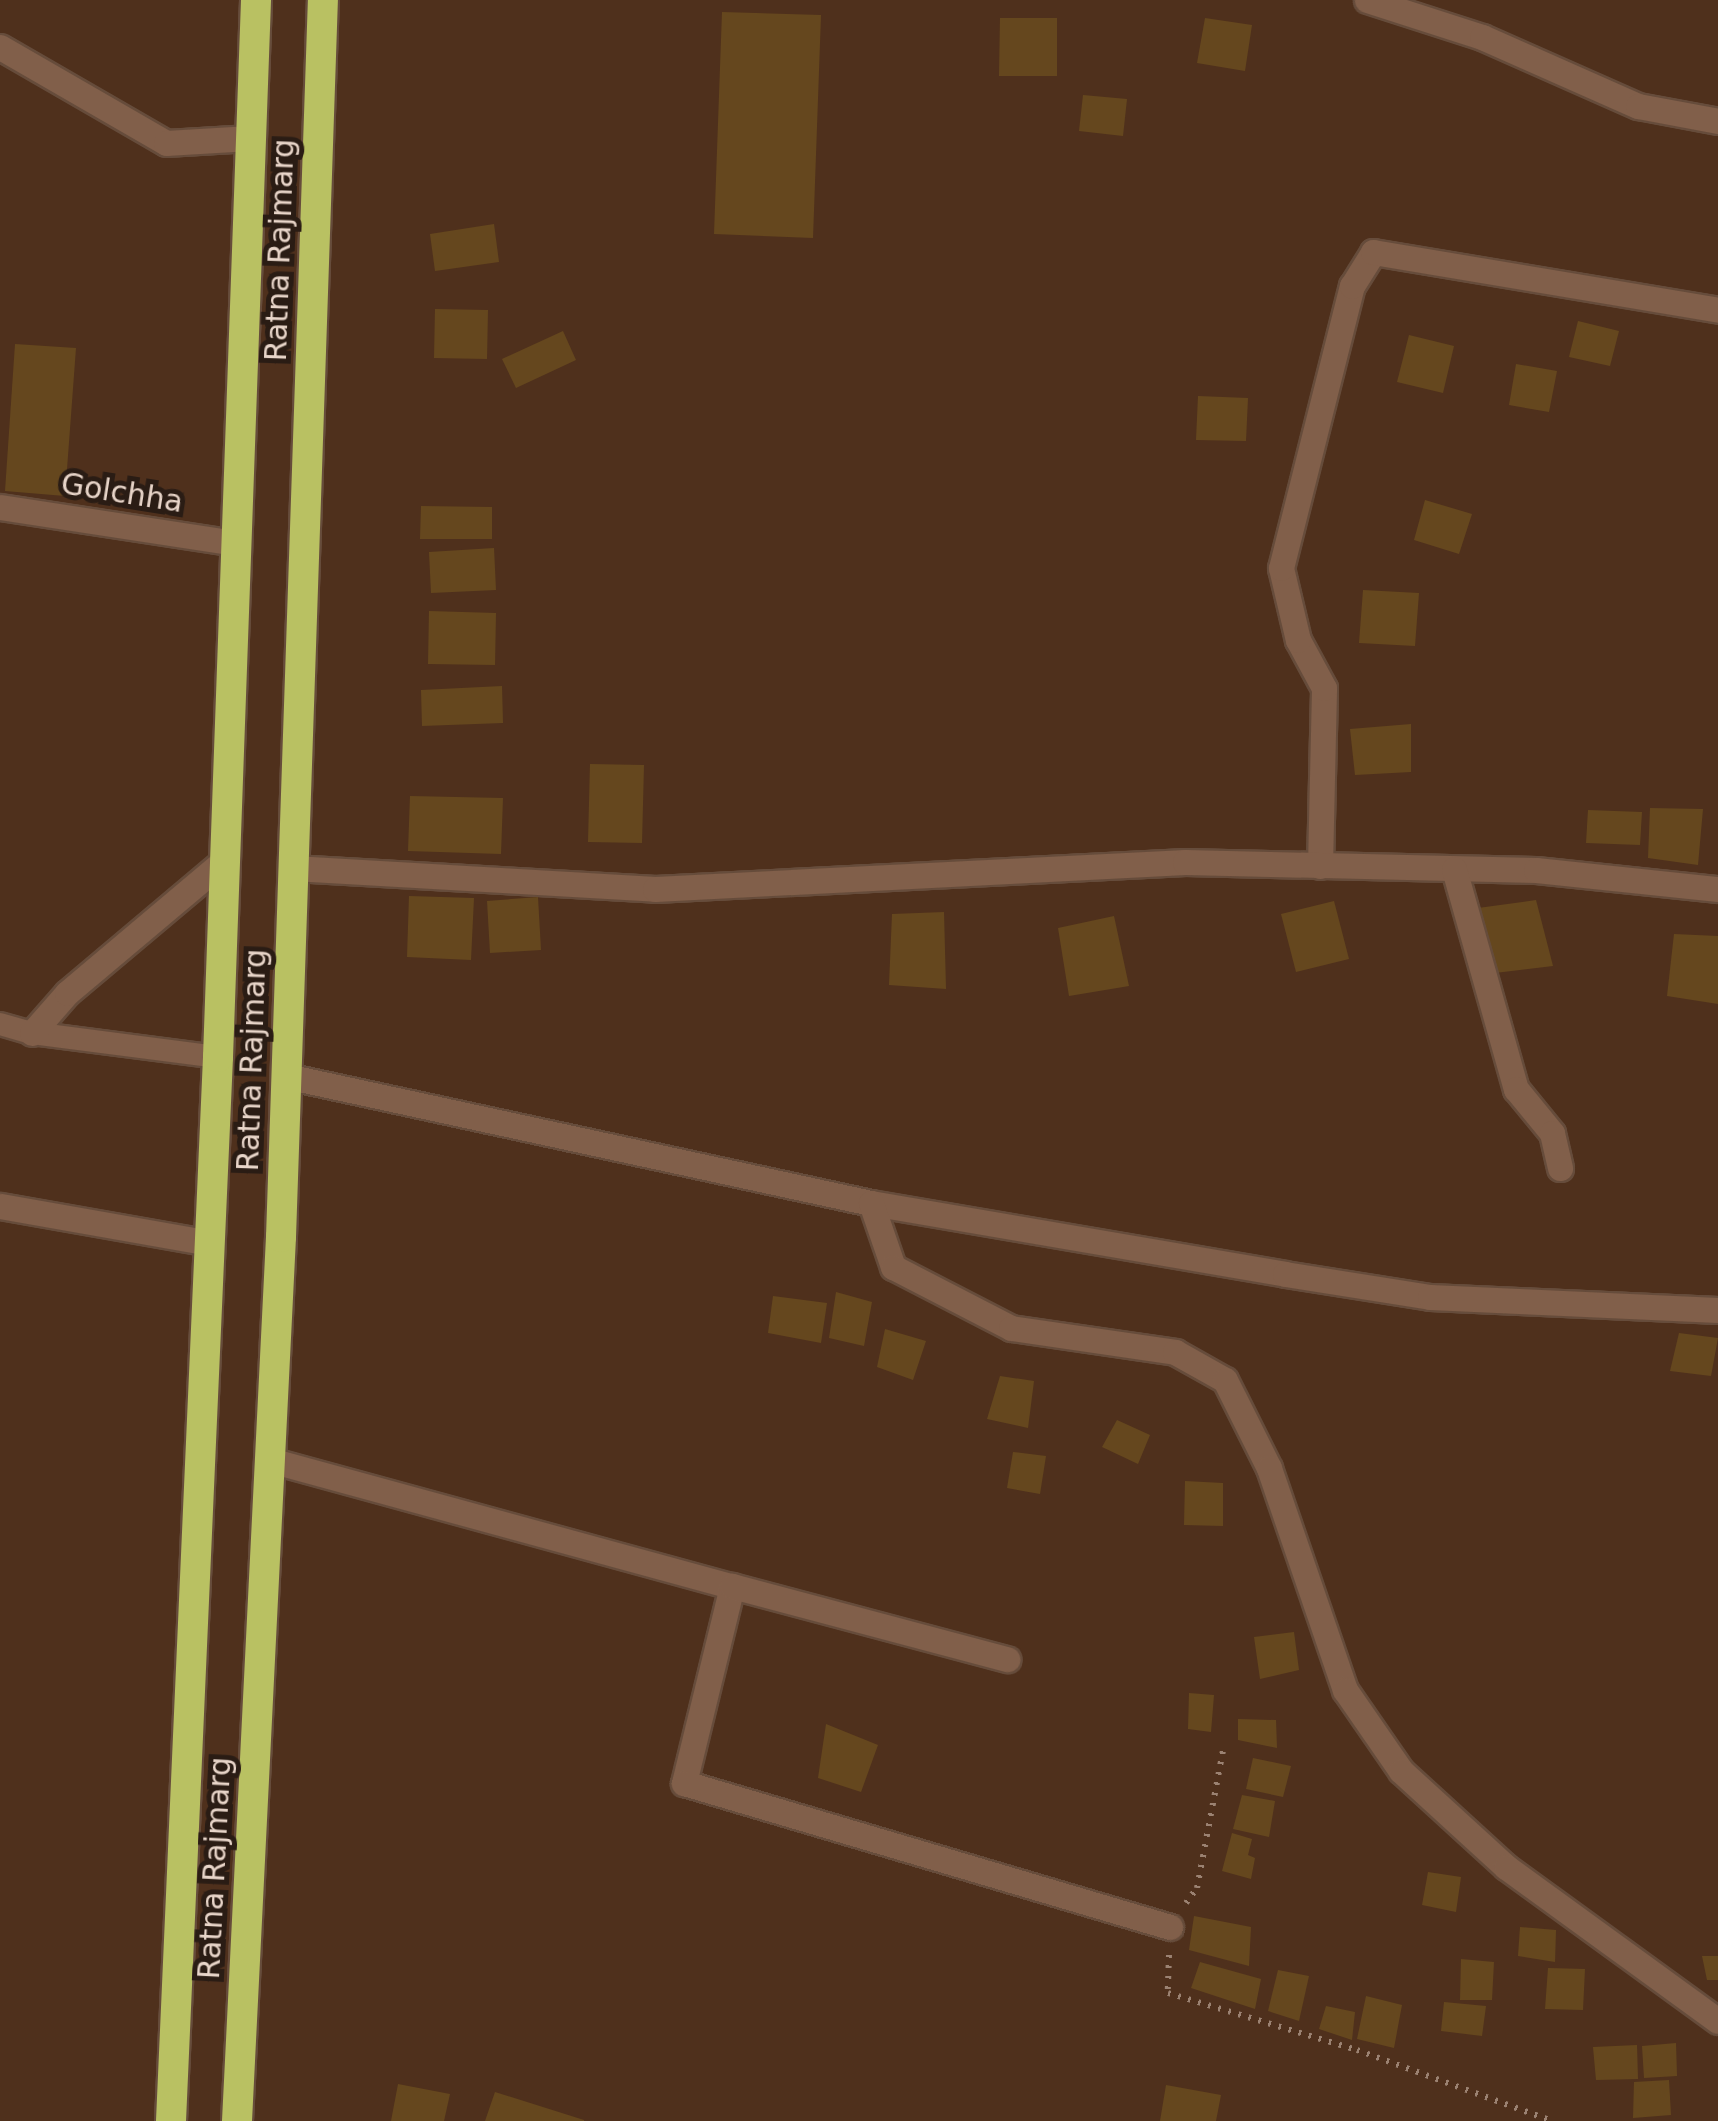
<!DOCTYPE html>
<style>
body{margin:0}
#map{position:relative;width:1718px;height:2121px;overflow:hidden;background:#4f301c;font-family:"DejaVu Sans",sans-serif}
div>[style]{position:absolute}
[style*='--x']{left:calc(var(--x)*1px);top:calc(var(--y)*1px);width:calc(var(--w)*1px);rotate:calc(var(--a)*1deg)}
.building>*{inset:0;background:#65471e}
.path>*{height:6px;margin-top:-3px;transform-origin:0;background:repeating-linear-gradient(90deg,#9b8272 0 2.5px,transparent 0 10.5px)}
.roads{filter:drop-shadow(2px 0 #664c3b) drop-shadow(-2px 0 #664c3b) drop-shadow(0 2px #664c3b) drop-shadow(0 -2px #664c3b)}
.lane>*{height:22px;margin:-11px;padding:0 11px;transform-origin:11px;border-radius:11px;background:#815f4a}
.street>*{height:25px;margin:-12.5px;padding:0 12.5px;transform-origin:12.5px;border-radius:12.5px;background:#815f4a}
.highway>*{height:30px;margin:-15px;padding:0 15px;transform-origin:15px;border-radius:15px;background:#b9c162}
span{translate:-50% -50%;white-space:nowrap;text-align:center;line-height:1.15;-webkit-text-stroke:10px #2a1c14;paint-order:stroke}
.street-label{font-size:30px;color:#e8d5c9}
</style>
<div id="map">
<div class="building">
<div style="clip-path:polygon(722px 12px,821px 15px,813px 238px,714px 234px)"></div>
<div style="clip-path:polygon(1000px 18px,1057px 18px,1057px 76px,999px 76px)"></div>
<div style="clip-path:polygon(1205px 18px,1252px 25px,1245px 71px,1197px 63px)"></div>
<div style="clip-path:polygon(1083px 95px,1127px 99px,1123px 136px,1079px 131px)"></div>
<div style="clip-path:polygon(494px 224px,499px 262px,435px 271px,430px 234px)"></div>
<div style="clip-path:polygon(435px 309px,488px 310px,487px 359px,434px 358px)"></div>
<div style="clip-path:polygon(1578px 321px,1619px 331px,1610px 366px,1569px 357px)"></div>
<div style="clip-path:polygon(563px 331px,576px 360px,516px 388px,502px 359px)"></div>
<div style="clip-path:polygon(1409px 335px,1454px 346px,1443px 393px,1397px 382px)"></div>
<div style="clip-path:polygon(15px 344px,76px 348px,65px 496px,5px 491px)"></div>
<div style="clip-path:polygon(1516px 364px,1557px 371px,1549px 412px,1509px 405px)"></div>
<div style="clip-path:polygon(1198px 396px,1248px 398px,1246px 441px,1196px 440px)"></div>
<div style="clip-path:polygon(1425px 500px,1472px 514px,1459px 554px,1414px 540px)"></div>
<div style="clip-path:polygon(421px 506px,492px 507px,492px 539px,420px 539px)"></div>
<div style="clip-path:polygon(494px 548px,496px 590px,431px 593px,429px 552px)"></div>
<div style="clip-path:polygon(1363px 590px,1419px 593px,1415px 646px,1359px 643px)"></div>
<div style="clip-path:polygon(429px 611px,496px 613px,495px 665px,428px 664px)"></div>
<div style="clip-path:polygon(502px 686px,503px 723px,422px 726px,421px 690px)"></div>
<div style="clip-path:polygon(1411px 724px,1411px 772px,1355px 775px,1350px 729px)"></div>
<div style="clip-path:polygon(590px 764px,644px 765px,642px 843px,588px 842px)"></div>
<div style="clip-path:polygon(410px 796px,503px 798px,501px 854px,408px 851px)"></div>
<div style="clip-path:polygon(1650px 808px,1703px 809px,1698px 865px,1648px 858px)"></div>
<div style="clip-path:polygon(1588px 810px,1642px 812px,1640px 845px,1586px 843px)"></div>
<div style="clip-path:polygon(409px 896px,474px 898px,471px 960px,407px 957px)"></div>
<div style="clip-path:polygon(538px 897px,541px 950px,490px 953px,487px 901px)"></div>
<div style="clip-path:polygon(1536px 900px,1553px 966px,1495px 973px,1478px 908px)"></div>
<div style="clip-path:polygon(1334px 901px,1349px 959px,1296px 972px,1281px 914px)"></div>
<div style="clip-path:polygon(944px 912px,946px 989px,889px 985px,892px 914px)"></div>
<div style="clip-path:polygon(1114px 916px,1129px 986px,1069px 996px,1058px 928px)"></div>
<div style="clip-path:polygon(1674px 934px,1718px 936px,1718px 1004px,1667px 996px)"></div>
<div style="clip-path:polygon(836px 1292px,872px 1302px,864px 1346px,829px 1338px)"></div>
<div style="clip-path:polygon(773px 1296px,827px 1303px,821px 1343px,768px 1333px)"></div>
<div style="clip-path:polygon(885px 1329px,926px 1341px,913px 1380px,877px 1367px)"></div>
<div style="clip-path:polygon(1679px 1333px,1718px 1338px,1711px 1376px,1670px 1371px)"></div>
<div style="clip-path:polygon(1000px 1376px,1034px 1381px,1028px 1428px,987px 1419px)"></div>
<div style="clip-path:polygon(1117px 1420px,1150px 1435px,1138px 1464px,1102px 1447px)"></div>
<div style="clip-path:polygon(1013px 1452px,1046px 1456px,1040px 1494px,1007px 1488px)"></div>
<div style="clip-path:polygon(1185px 1481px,1223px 1483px,1223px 1526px,1184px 1525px)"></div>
<div style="clip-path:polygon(1294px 1632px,1299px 1670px,1260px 1679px,1254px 1637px)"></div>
<div style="clip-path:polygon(1189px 1693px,1214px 1695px,1211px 1732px,1188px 1729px)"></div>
<div style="clip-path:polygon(1238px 1719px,1276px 1720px,1277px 1748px,1238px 1740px)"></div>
<div style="clip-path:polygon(826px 1724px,878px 1745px,861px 1792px,818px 1778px)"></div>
<div style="clip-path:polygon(1253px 1758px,1291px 1766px,1283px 1797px,1246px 1789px)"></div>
<div style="clip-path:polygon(1242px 1795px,1275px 1801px,1269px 1837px,1233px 1829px)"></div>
<div style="clip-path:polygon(1232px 1833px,1252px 1839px,1248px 1855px,1255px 1858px,1251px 1879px,1222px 1871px)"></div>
<div style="clip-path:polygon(1428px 1872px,1461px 1877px,1456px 1912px,1422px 1905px)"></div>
<div style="clip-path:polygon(1194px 1916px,1251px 1927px,1249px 1966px,1189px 1950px)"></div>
<div style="clip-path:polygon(1520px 1927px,1556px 1930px,1555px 1962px,1518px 1956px)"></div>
<div style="clip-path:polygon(1702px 1956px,1718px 1956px,1718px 1980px,1707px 1980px)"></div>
<div style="clip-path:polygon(1461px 1959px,1494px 1962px,1492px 2000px,1460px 2000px)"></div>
<div style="clip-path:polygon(1200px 1962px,1261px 1979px,1255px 2009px,1191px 1988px)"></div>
<div style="clip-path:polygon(1548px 1968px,1585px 1969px,1583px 2010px,1545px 2009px)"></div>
<div style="clip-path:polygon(1278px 1970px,1309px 1976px,1299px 2021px,1268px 2011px)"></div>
<div style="clip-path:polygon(1366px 1996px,1402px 2005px,1394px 2048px,1357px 2039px)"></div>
<div style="clip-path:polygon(1444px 2002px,1486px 2006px,1482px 2036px,1441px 2031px)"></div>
<div style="clip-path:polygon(1326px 2006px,1355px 2012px,1352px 2040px,1319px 2029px)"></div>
<div style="clip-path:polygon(1676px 2043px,1677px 2076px,1644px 2078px,1642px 2046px)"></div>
<div style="clip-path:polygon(1637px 2045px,1638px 2079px,1596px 2080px,1593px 2047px)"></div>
<div style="clip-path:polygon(1669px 2080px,1671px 2115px,1633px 2118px,1634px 2082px)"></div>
<div style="clip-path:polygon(398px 2084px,450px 2094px,444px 2121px,391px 2121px)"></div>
<div style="clip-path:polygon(1166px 2085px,1221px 2095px,1216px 2121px,1160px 2121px)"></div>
<div style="clip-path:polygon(495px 2092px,584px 2120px,584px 2121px,485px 2121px)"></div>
</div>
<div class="path">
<div style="--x:1186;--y:1903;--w:19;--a:-54"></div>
<div style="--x:1197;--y:1888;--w:146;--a:-79.3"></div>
<div style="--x:1169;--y:1955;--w:38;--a:92"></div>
<div style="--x:1168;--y:1993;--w:197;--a:16.8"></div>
<div style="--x:1357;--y:2050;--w:208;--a:20"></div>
</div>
<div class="roads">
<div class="lane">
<div style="--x:0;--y:1024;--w:33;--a:16"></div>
<div style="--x:32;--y:1033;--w:188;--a:7.4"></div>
</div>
<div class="street">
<div style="--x:1367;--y:0;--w:121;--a:17.8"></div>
<div style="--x:1482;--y:37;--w:171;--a:23.9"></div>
<div style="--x:1638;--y:106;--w:81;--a:10.6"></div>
<div style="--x:0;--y:47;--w:192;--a:30"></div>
<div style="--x:166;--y:143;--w:84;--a:-3.4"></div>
<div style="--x:0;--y:507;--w:237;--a:8.7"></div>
<div style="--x:1320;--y:866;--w:178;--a:-88.7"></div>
<div style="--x:1324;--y:688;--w:55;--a:-118.4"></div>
<div style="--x:1298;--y:640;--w:74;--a:-103.3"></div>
<div style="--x:1281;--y:568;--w:291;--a:-75.9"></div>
<div style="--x:1352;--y:286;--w:40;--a:-58"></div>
<div style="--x:1373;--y:252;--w:350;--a:9.5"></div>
<div style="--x:293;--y:868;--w:363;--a:3.3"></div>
<div style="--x:655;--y:889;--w:531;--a:-2.92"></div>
<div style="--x:1185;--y:862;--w:351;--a:1.3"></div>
<div style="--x:1536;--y:870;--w:183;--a:6"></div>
<div style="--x:1454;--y:869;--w:229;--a:74.3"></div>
<div style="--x:1516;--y:1089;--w:57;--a:50.7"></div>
<div style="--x:1552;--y:1133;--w:36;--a:77"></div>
<div style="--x:32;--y:1033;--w:53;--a:-48.8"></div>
<div style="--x:67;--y:993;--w:207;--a:-40.1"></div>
<div style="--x:286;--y:1076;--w:599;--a:12.25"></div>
<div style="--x:871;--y:1203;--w:420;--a:9.7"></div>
<div style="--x:1285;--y:1274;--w:147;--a:9"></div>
<div style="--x:1430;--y:1297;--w:288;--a:2.6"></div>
<div style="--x:871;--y:1203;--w:68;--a:71"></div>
<div style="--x:893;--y:1267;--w:133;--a:27.3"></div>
<div style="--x:1011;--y:1328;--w:166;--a:8.3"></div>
<div style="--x:1175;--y:1352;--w:57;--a:29.2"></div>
<div style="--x:1225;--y:1380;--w:98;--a:63.4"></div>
<div style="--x:1269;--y:1468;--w:235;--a:71.1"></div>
<div style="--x:1345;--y:1690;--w:98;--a:55.3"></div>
<div style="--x:1401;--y:1771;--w:142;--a:42.4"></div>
<div style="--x:1506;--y:1867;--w:262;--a:36"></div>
<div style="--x:0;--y:1206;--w:213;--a:10"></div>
<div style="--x:270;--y:1460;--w:479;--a:15.3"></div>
<div style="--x:732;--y:1586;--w:203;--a:103.7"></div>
<div style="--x:684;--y:1783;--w:507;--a:16.5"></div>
<div style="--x:732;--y:1586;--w:285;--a:14.9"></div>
</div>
<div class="highway">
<div style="--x:171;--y:2121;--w:1065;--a:-87.47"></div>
<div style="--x:218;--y:1057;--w:1058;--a:-87.94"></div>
<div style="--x:237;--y:2121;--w:885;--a:-87.15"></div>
<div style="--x:281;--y:1237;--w:1238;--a:-88.06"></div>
</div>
</div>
<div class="street-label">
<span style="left:280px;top:250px;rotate:-88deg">Ratna Rajmarg</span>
<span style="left:122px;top:493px;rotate:9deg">Golchha</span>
<span style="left:252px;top:1060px;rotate:-88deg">Ratna Rajmarg</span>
<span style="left:215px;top:1868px;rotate:-87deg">Ratna Rajmarg</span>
</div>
</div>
